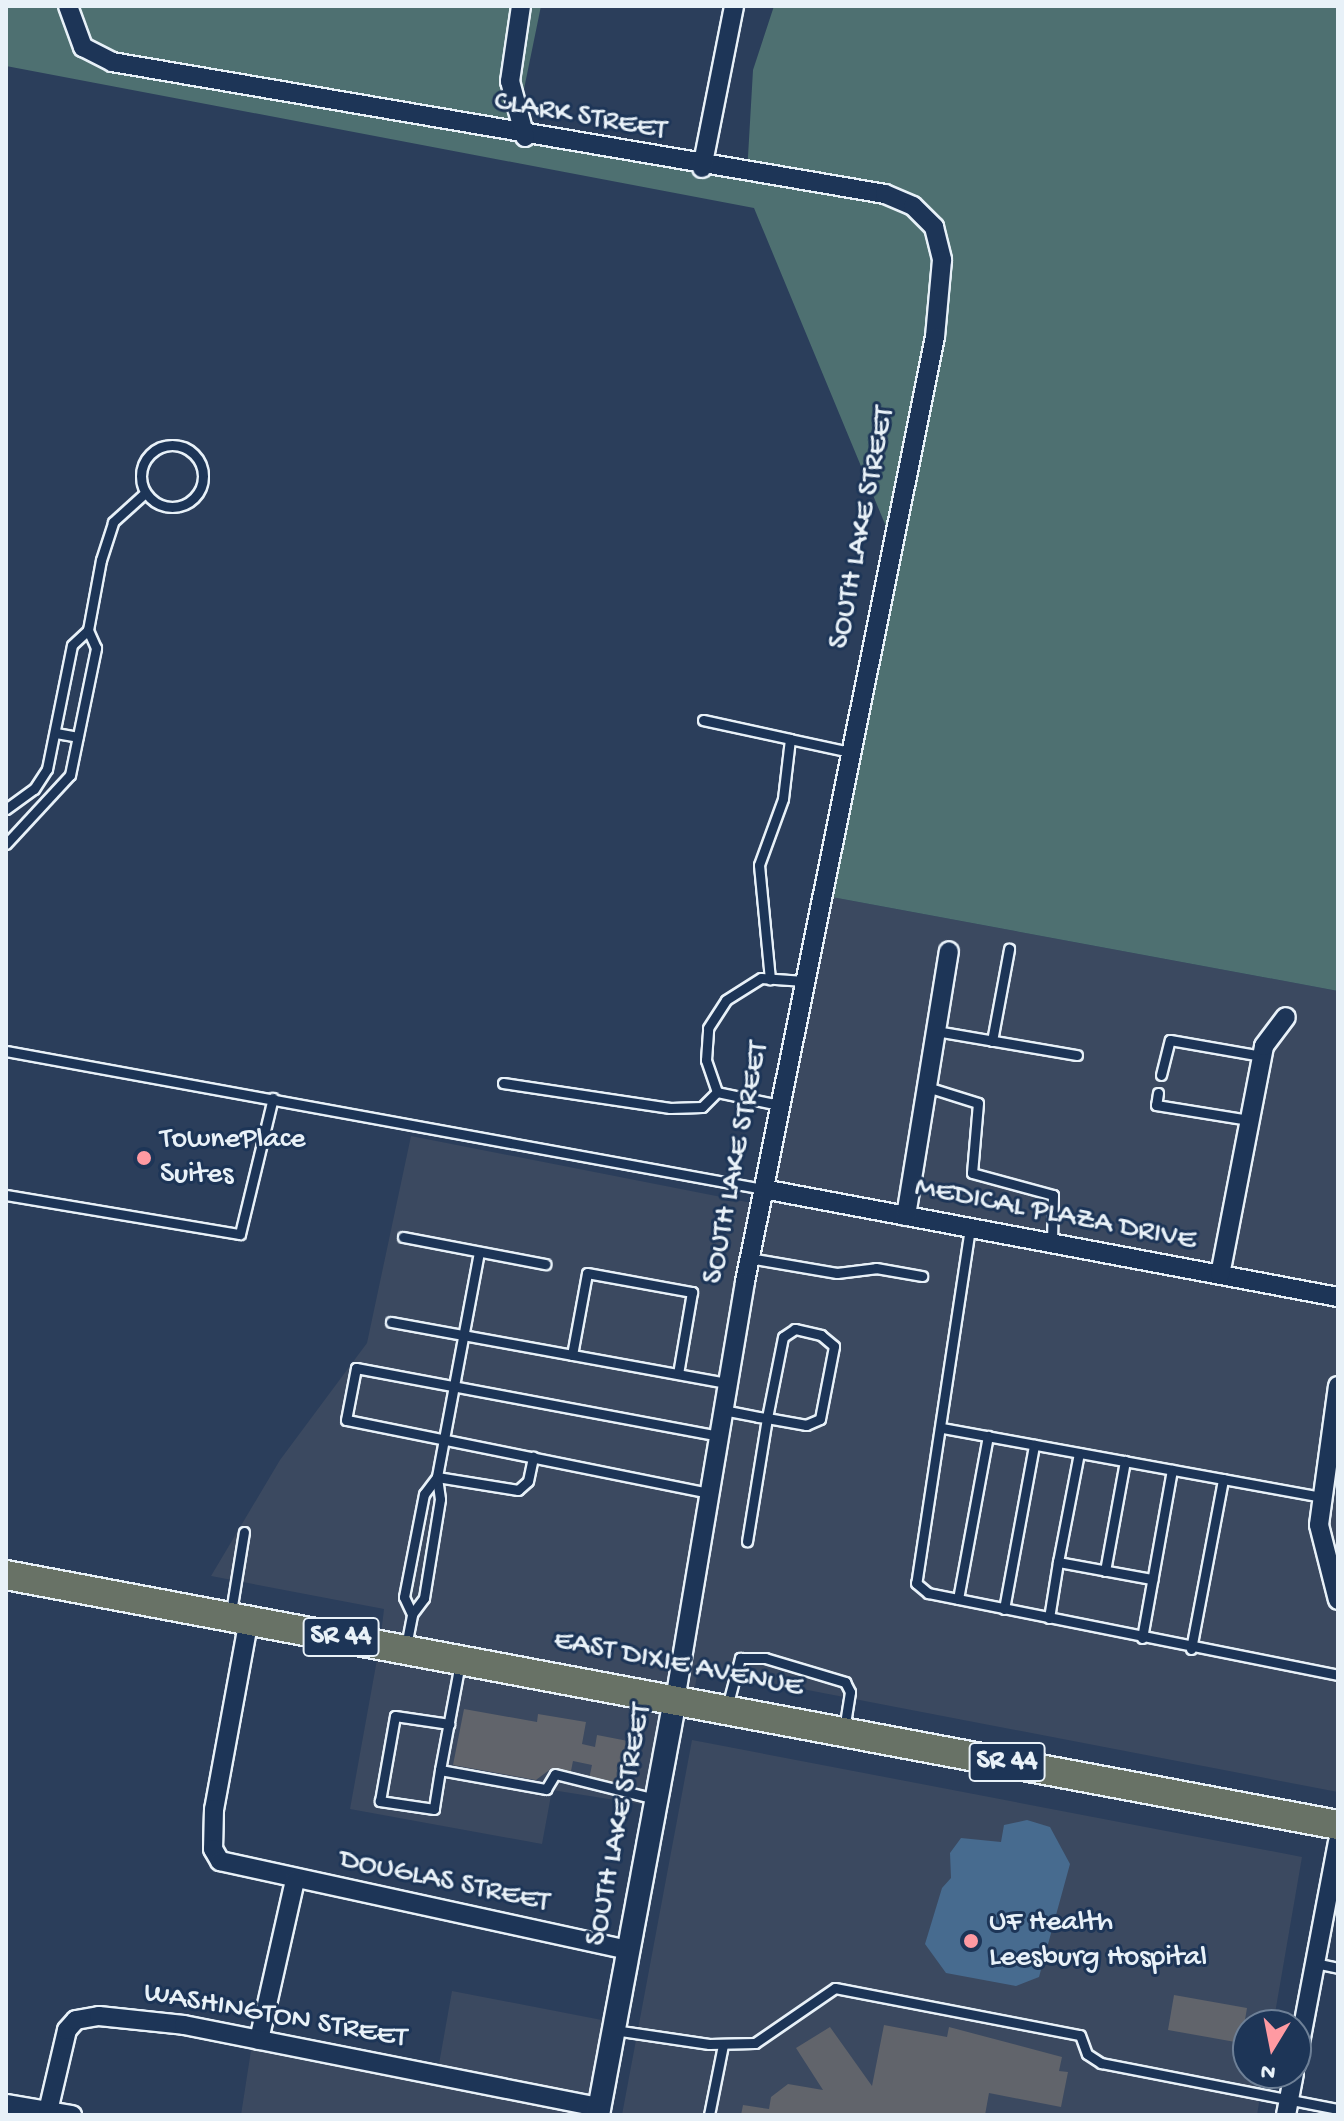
<!DOCTYPE html>
<style>
body{margin:0}
#map{position:relative;width:1344px;height:2121px;overflow:hidden;background:#2b3e5b;font-family:"Gochi Hand",sans-serif}
div>[style]{position:absolute}
[style*='--x']{left:calc(var(--x)*1px);top:calc(var(--y)*1px);width:calc(var(--w)*1px);rotate:calc(var(--a)*1deg)}
.built>*{inset:0;background:#3b4960}
.green>*{inset:0;background:#4e7071}
.water>*{inset:0;background:#476b8f}
.building>*{inset:0;background:#61646b}
.roads{filter:drop-shadow(2px 0 #e8f1f8) drop-shadow(-2px 0 #e8f1f8) drop-shadow(0 2px #e8f1f8) drop-shadow(0 -2px #e8f1f8)}
.service>*{height:9px;margin:-4.5px;padding:0 4.5px;transform-origin:4.5px;border-radius:4.5px;background:#1d3557}
.service>.ring{margin:-4.5px;padding:0;box-sizing:content-box;background:none;border:9px solid #1d3557;border-radius:50%}
.minor>*{height:18px;margin:-9px;padding:0 9px;transform-origin:9px;border-radius:9px;background:#1d3557}
.tertiary>*{height:22px;margin:-11px;padding:0 11px;transform-origin:11px;border-radius:11px;background:#1d3557}
.primary>*{height:28px;margin:-14px;padding:0 14px;transform-origin:14px;border-radius:14px;background:#687266}
.dots>*{width:22px;height:22px;translate:-50% -50%;box-sizing:border-box;border:4px solid #1d3557;border-radius:50%}
span{translate:-50% -50%;white-space:nowrap;text-align:center;line-height:1.15;-webkit-text-stroke:6px #1d3557;paint-order:stroke}
.shield-label span{padding:2px 6px;background:#1d3557;border:2px solid;border-radius:6px;-webkit-text-stroke-width:0}
.shield-label{font-size:28px;color:#e8f1f8;font-weight:700}
.street-label{font-size:30px;color:#e8f1f8}
.poi-label{font-size:30px;color:#e8f1f8}
.left{translate:0 -50%;text-align:left}
.frame{position:absolute;inset:0;border:8px solid #e8f1f8;pointer-events:none}
.north{position:absolute;left:1232px;top:2009px;width:80px;height:80px;box-sizing:border-box;background:#1d3557;border:2px solid #6e8097;border-radius:50%;rotate:190deg;font-size:22px;font-weight:700;line-height:32px;text-align:center;color:#e8f1f8}
.north::after{content:'';display:block;margin:auto;width:28px;height:36px;background:#ff9aa2;clip-path:polygon(50% 0,100% 100%,50% 72%,0 100%)}
</style>
<div id="map">
<div class="built">
<div style="clip-path:polygon(821px 895px,1338px 991px,1338px 1792px,698px 1669px,694px 1693px,381px 1634px,384px 1609px,211px 1576px,280px 1460px,367px 1343px,411px 1136px,762px 1205px)"></div>
<div style="clip-path:polygon(378px 1654px,665px 1708px,646px 1805px,552px 1790px,542px 1844px,350px 1809px)"></div>
<div style="clip-path:polygon(692px 1740px,1302px 1857px,1273px 2025px,1248px 2025px,1248px 2073px,1264px 2073px,1257px 2115px,622px 2115px)"></div>
<div style="clip-path:polygon(452px 1991px,607px 2021px,589px 2115px,241px 2115px,252px 2044px,436px 2081px)"></div>
</div>
<div class="green">
<div style="clip-path:polygon(6px 6px,541px 6px,515px 133px,747px 174px,753px 70px,774px 6px,1338px 6px,1338px 991px,821px 895px,892px 541px,754px 208px,6px 66px)"></div>
</div>
<div class="water">
<div style="clip-path:polygon(1027px 1820px,1050px 1827px,1070px 1864px,1039px 1977px,1016px 1986px,946px 1973px,925px 1944px,942px 1888px,951px 1878px,950px 1853px,961px 1838px,1001px 1842px,1004px 1825px)"></div>
</div>
<div class="building">
<div style="clip-path:polygon(464px 1709px,537px 1722px,538px 1714px,586px 1722px,582px 1744px,595px 1747px,597px 1735px,628px 1741px,620px 1785px,589px 1779px,592px 1765px,573px 1761px,571px 1771px,552px 1768px,536px 1780px,453px 1765px)"></div>
<div style="clip-path:polygon(1174px 1995px,1247px 2008px,1241px 2043px,1168px 2030px)"></div>
<div style="clip-path:polygon(884px 2025px,947px 2037px,949px 2027px,1062px 2057px,1059px 2071px,1068px 2072px,1061px 2107px,989px 2093px,985px 2115px,741px 2115px,743px 2105px,769px 2109px,771px 2097px,788px 2084px,823px 2090px,796px 2048px,830px 2027px,872px 2086px)"></div>
</div>
<div class="roads">
<div class="service">
<div class="ring" style="left:141px;top:445px;width:53px;height:53px"></div>
<div style="--x:703;--y:720;--w:89;--a:12.3"></div>
<div style="--x:790;--y:739;--w:60;--a:96.7"></div>
<div style="--x:783;--y:799;--w:70;--a:110"></div>
<div style="--x:759;--y:865;--w:115;--a:84.5"></div>
<div style="--x:56;--y:733;--w:22;--a:10"></div>
<div style="--x:790;--y:739;--w:61;--a:12.2"></div>
<div style="--x:6;--y:809;--w:34;--a:-36"></div>
<div style="--x:34;--y:789;--w:24;--a:-57"></div>
<div style="--x:47;--y:769;--w:126;--a:-78.6"></div>
<div style="--x:72;--y:645;--w:22;--a:-43"></div>
<div style="--x:6;--y:844;--w:94;--a:-47.2"></div>
<div style="--x:70;--y:775;--w:130;--a:-78.4"></div>
<div style="--x:96;--y:648;--w:20;--a:-114"></div>
<div style="--x:88;--y:630;--w:71;--a:-79.5"></div>
<div style="--x:101;--y:560;--w:40;--a:-72"></div>
<div style="--x:113;--y:522;--w:43;--a:-42.2"></div>
<div style="--x:936;--y:1031;--w:143;--a:9.7"></div>
<div style="--x:992;--y:1041;--w:94;--a:-79.5"></div>
<div style="--x:6;--y:1051;--w:769;--a:10.33"></div>
<div style="--x:1161;--y:1075;--w:36;--a:-76"></div>
<div style="--x:1170;--y:1040;--w:93;--a:9.9"></div>
<div style="--x:503;--y:1083;--w:169;--a:8.5"></div>
<div style="--x:670;--y:1108;--w:32;--a:-2"></div>
<div style="--x:702;--y:1107;--w:21;--a:-45"></div>
<div style="--x:927;--y:1087;--w:53;--a:17.4"></div>
<div style="--x:978;--y:1103;--w:70;--a:94.9"></div>
<div style="--x:972;--y:1173;--w:84;--a:15.2"></div>
<div style="--x:1053;--y:1195;--w:48;--a:91.2"></div>
<div style="--x:1158;--y:1093;--w:12;--a:99"></div>
<div style="--x:1156;--y:1105;--w:94;--a:9.2"></div>
<div style="--x:779;--y:1105;--w:63;--a:-168.2"></div>
<div style="--x:717;--y:1092;--w:34;--a:-109"></div>
<div style="--x:706;--y:1060;--w:32;--a:-86"></div>
<div style="--x:708;--y:1028;--w:33;--a:-57"></div>
<div style="--x:726;--y:1000;--w:41;--a:-32.2"></div>
<div style="--x:761;--y:978;--w:43;--a:4"></div>
<div style="--x:6;--y:1195;--w:237;--a:9.5"></div>
<div style="--x:240;--y:1234;--w:140;--a:-76.4"></div>
<div style="--x:970;--y:1228;--w:359;--a:98.6"></div>
<div style="--x:916;--y:1583;--w:16;--a:40"></div>
<div style="--x:928;--y:1593;--w:418;--a:11.3"></div>
<div style="--x:403;--y:1237;--w:145;--a:10.8"></div>
<div style="--x:479;--y:1252;--w:229;--a:100.6"></div>
<div style="--x:437;--y:1477;--w:82;--a:9.1"></div>
<div style="--x:518;--y:1490;--w:13;--a:-42"></div>
<div style="--x:528;--y:1481;--w:25;--a:-78"></div>
<div style="--x:749;--y:1258;--w:89;--a:9.7"></div>
<div style="--x:837;--y:1273;--w:39;--a:-7"></div>
<div style="--x:876;--y:1268;--w:47;--a:9.9"></div>
<div style="--x:391;--y:1322;--w:342;--a:10.3"></div>
<div style="--x:572;--y:1355;--w:83;--a:-79.6"></div>
<div style="--x:587;--y:1273;--w:107;--a:10.3"></div>
<div style="--x:692;--y:1292;--w:83;--a:99.7"></div>
<div style="--x:723;--y:1410;--w:36;--a:11"></div>
<div style="--x:758;--y:1417;--w:9;--a:6"></div>
<div style="--x:767;--y:1418;--w:40;--a:10"></div>
<div style="--x:806;--y:1425;--w:15;--a:-23"></div>
<div style="--x:820;--y:1419;--w:74;--a:-79.1"></div>
<div style="--x:834;--y:1346;--w:17;--a:-140"></div>
<div style="--x:821;--y:1335;--w:27;--a:-167"></div>
<div style="--x:795;--y:1329;--w:14;--a:146"></div>
<div style="--x:783;--y:1337;--w:83;--a:101.2"></div>
<div style="--x:767;--y:1418;--w:125;--a:99.2"></div>
<div style="--x:942;--y:1428;--w:385;--a:10.3"></div>
<div style="--x:709;--y:1493;--w:370;--a:-168.6"></div>
<div style="--x:346;--y:1420;--w:53;--a:-79.1"></div>
<div style="--x:356;--y:1368;--w:369;--a:10.6"></div>
<div style="--x:1058;--y:1562;--w:111;--a:-79.1"></div>
<div style="--x:1105;--y:1571;--w:112;--a:-79.7"></div>
<div style="--x:958;--y:1599;--w:166;--a:-79.6"></div>
<div style="--x:1004;--y:1609;--w:167;--a:-79.6"></div>
<div style="--x:231;--y:1612;--w:81;--a:-80.8"></div>
<div style="--x:1049;--y:1618;--w:57;--a:-80.9"></div>
<div style="--x:1058;--y:1562;--w:96;--a:10.3"></div>
<div style="--x:1142;--y:1638;--w:171;--a:-79.9"></div>
<div style="--x:406;--y:1646;--w:33;--a:-79"></div>
<div style="--x:412;--y:1614;--w:20;--a:-53"></div>
<div style="--x:424;--y:1598;--w:100;--a:-80.8"></div>
<div style="--x:440;--y:1499;--w:22;--a:-98"></div>
<div style="--x:437;--y:1477;--w:21;--a:127"></div>
<div style="--x:424;--y:1494;--w:105;--a:101"></div>
<div style="--x:404;--y:1597;--w:19;--a:65"></div>
<div style="--x:1191;--y:1649;--w:173;--a:-79.3"></div>
<div style="--x:460;--y:1663;--w:109;--a:100.6"></div>
<div style="--x:440;--y:1770;--w:108;--a:10.2"></div>
<div style="--x:546;--y:1789;--w:17;--a:-59"></div>
<div style="--x:555;--y:1774;--w:103;--a:14"></div>
<div style="--x:727;--y:1707;--w:51;--a:-75.1"></div>
<div style="--x:740;--y:1658;--w:25;--a:0"></div>
<div style="--x:765;--y:1658;--w:84;--a:16.7"></div>
<div style="--x:845;--y:1682;--w:11;--a:63"></div>
<div style="--x:850;--y:1692;--w:36;--a:99"></div>
<div style="--x:440;--y:1770;--w:39;--a:99"></div>
<div style="--x:434;--y:1809;--w:55;--a:-171.6"></div>
<div style="--x:380;--y:1801;--w:86;--a:-80"></div>
<div style="--x:395;--y:1716;--w:55;--a:8.4"></div>
<div style="--x:1315;--y:1963;--w:24;--a:12"></div>
<div style="--x:614;--y:2030;--w:96;--a:8.4"></div>
<div style="--x:709;--y:2044;--w:46;--a:-1.2"></div>
<div style="--x:755;--y:2043;--w:97;--a:-34.5"></div>
<div style="--x:835;--y:1988;--w:249;--a:10.9"></div>
<div style="--x:1080;--y:2035;--w:20;--a:70"></div>
<div style="--x:1087;--y:2054;--w:17;--a:33"></div>
<div style="--x:1101;--y:2063;--w:241;--a:11"></div>
<div style="--x:709;--y:2115;--w:71;--a:-78.7"></div>
</div>
<div class="minor">
<div style="--x:68;--y:6;--w:44;--a:69.9"></div>
<div style="--x:83;--y:47;--w:33;--a:27"></div>
<div style="--x:112;--y:62;--w:784;--a:9.69"></div>
<div style="--x:885;--y:194;--w:30;--a:23"></div>
<div style="--x:913;--y:206;--w:30;--a:45"></div>
<div style="--x:934;--y:227;--w:34;--a:76"></div>
<div style="--x:942;--y:260;--w:77;--a:95.2"></div>
<div style="--x:935;--y:337;--w:964;--a:101.37"></div>
<div style="--x:745;--y:1282;--w:424;--a:99.5"></div>
<div style="--x:521;--y:6;--w:76;--a:98.3"></div>
<div style="--x:510;--y:81;--w:58;--a:75"></div>
<div style="--x:702;--y:168;--w:165;--a:-78.8"></div>
<div style="--x:763;--y:1189;--w:585;--a:10.64"></div>
<div style="--x:906;--y:1216;--w:268;--a:-80.8"></div>
<div style="--x:1220;--y:1275;--w:233;--a:-79.1"></div>
<div style="--x:1264;--y:1046;--w:36;--a:-53"></div>
<div style="--x:1338;--y:1386;--w:140;--a:97.8"></div>
<div style="--x:1319;--y:1525;--w:77;--a:75.8"></div>
<div style="--x:249;--y:1619;--w:193;--a:100.4"></div>
<div style="--x:214;--y:1809;--w:40;--a:91.4"></div>
<div style="--x:213;--y:1849;--w:14;--a:60"></div>
<div style="--x:220;--y:1861;--w:418;--a:12.3"></div>
<div style="--x:259;--y:2040;--w:164;--a:-77.3"></div>
<div style="--x:1296;--y:2064;--w:226;--a:-79.3"></div>
<div style="--x:6;--y:2104;--w:67;--a:9.5"></div>
<div style="--x:48;--y:2111;--w:83;--a:-76.8"></div>
<div style="--x:67;--y:2030;--w:13;--a:-48"></div>
<div style="--x:76;--y:2020;--w:23;--a:-10"></div>
<div style="--x:99;--y:2016;--w:85;--a:6"></div>
<div style="--x:184;--y:2025;--w:424;--a:11.2"></div>
<div style="--x:1286;--y:2115;--w:43;--a:-79.2"></div>
</div>
<div class="tertiary">
<div style="--x:598;--y:2115;--w:422;--a:-79.5"></div>
</div>
<div class="primary">
<div style="--x:6;--y:1575;--w:1355;--a:10.63"></div>
</div>
</div>
<div class="dots">
<div style="left:144px;top:1158px;background:#ff9aa2"></div>
<div style="left:971px;top:1941px;background:#ff9aa2"></div>
</div>
<div class="shield-label">
<span style="left:341px;top:1637px">SR 44</span>
<span style="left:1007px;top:1762px">SR 44</span>
</div>
<div class="street-label">
<span style="left:580px;top:118px;rotate:10deg">CLARK STREET</span>
<span style="left:864px;top:528px;rotate:-79deg">SOUTH LAKE STREET</span>
<span style="left:738px;top:1163px;rotate:-79deg">SOUTH LAKE STREET</span>
<span style="left:1055px;top:1216px;rotate:11deg">MEDICAL PLAZA DRIVE</span>
<span style="left:678px;top:1666px;rotate:11deg">EAST DIXIE AVENUE</span>
<span style="left:621px;top:1825px;rotate:-79deg">SOUTH LAKE STREET</span>
<span style="left:444px;top:1883px;rotate:12deg">DOUGLAS STREET</span>
<span style="left:275px;top:2017px;rotate:10deg">WASHINGTON STREET</span>
</div>
<div class="poi-label">
<span class="left" style="left:160px;top:1158px">TownePlace<br>Suites</span>
<span class="left" style="left:989px;top:1941px">UF Health<br>Leesburg Hospital</span>
</div>
<div class="frame"></div>
<div class="north">N</div>
</div>
